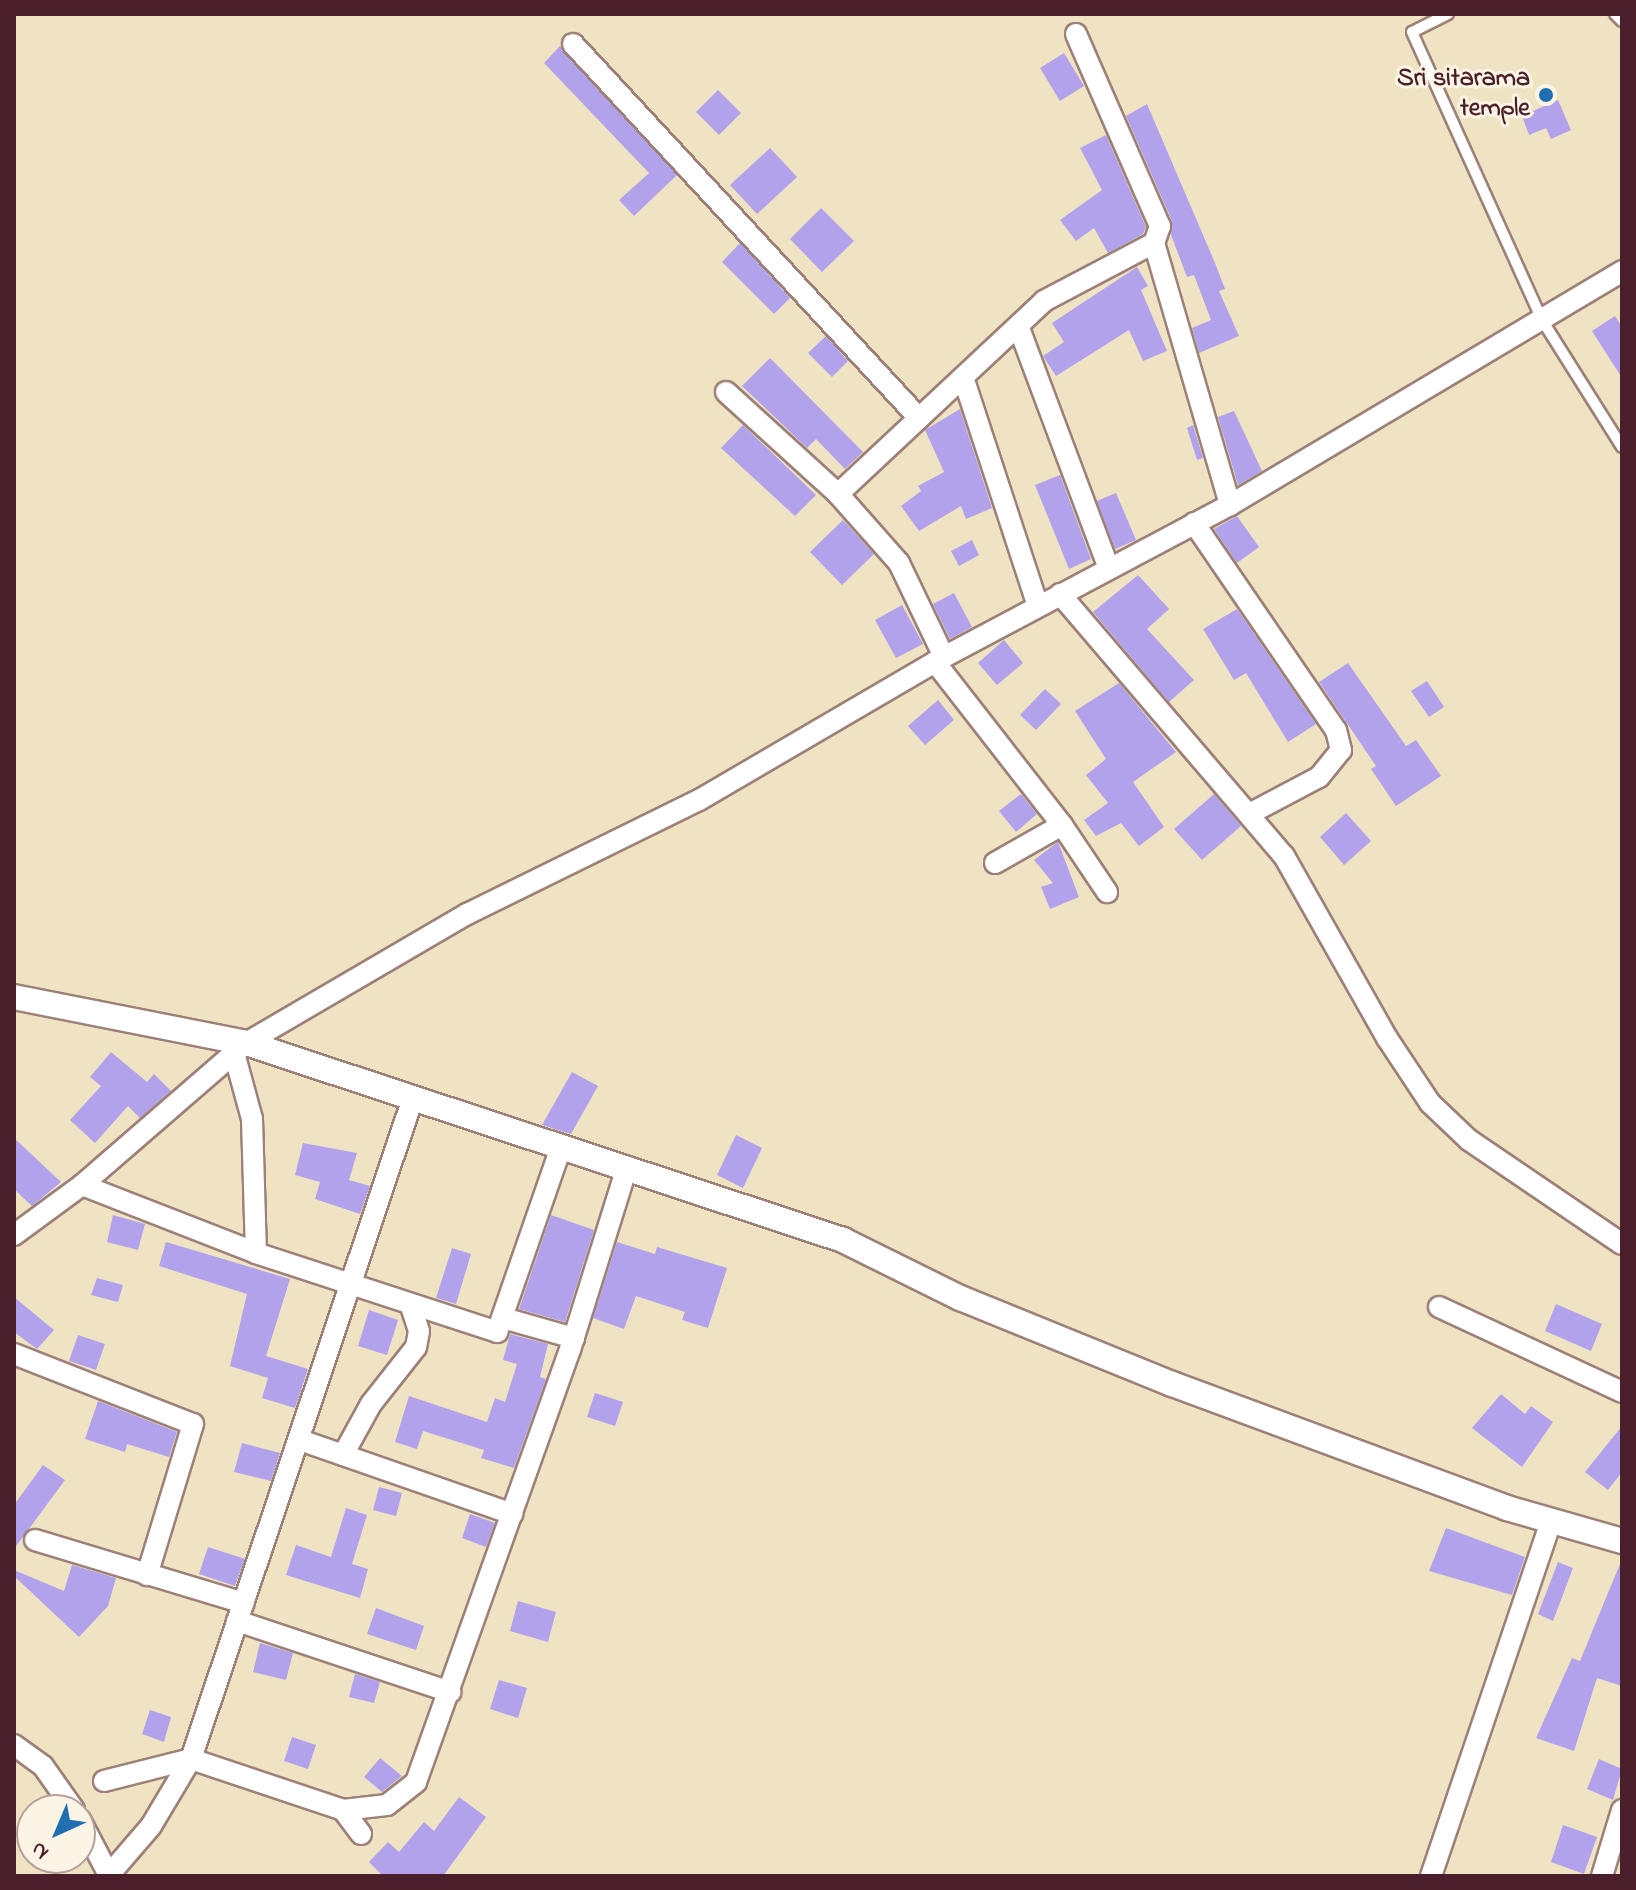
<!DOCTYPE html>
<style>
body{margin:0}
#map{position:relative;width:1636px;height:1890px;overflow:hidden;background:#f0e3c4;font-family:"Indie Flower",sans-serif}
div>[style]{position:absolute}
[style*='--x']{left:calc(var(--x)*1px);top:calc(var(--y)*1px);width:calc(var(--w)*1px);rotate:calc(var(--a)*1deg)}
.building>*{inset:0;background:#b1a2eb}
.roads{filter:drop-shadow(2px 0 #9d8178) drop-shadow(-2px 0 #9d8178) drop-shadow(0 2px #9d8178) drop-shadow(0 -2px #9d8178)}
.service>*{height:10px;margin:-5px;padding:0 5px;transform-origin:5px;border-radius:5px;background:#fff}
.minor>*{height:20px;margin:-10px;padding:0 10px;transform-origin:10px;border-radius:10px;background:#fff}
.tertiary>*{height:24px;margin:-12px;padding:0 12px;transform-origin:12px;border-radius:12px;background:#fff}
.dots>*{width:22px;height:22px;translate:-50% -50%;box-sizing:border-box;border:4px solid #fcf5e5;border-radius:50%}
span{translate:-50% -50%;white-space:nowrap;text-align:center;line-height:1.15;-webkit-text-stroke:6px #fcf5e5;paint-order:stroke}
.poi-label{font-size:26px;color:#4a1f2b;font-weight:700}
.right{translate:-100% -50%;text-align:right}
.frame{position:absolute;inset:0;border:16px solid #4a1f2b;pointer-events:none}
.north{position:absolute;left:16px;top:1794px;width:80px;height:80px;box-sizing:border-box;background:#fcf5e5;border:2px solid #b59f9b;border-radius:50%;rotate:224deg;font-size:22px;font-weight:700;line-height:32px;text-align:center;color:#4a1f2b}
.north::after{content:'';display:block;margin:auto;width:28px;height:36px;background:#1f6fb2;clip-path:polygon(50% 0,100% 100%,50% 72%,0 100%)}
</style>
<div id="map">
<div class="building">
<div style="clip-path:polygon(560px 46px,677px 175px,634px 216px,619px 200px,649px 173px,544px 63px)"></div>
<div style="clip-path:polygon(1064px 53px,1084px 86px,1060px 101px,1040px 68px)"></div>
<div style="clip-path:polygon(718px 90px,741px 113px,719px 135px,696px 112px)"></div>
<div style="clip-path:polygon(1558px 100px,1571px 130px,1551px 139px,1546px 128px,1529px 135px,1522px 116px)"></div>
<div style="clip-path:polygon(1147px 104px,1215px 263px,1225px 289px,1219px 291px,1239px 336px,1199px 353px,1192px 328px,1211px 320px,1194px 275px,1187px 277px,1171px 235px,1172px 221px,1126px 116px)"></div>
<div style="clip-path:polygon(1106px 135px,1146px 227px,1143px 234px,1108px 253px,1094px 228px,1076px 241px,1060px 220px,1102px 190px,1080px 148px)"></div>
<div style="clip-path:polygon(770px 148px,797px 177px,757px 214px,730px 185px)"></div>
<div style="clip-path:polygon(821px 208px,854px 241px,822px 272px,790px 239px)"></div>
<div style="clip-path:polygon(740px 243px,790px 298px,774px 314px,722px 262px)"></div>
<div style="clip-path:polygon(1137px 267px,1148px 286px,1141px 290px,1167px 351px,1143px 361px,1129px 330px,1056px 376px,1043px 356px,1064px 342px,1052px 323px)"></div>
<div style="clip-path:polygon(1615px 316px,1622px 327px,1622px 378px,1592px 331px)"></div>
<div style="clip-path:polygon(826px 336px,848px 361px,832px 377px,808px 353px)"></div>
<div style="clip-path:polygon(770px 358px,863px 452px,845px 469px,816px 439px,807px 448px,742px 386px)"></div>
<div style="clip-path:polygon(960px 409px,992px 508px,966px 519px,961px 506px,919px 531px,901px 506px,921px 491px,918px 486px,944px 472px,925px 430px)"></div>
<div style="clip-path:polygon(1234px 411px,1262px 471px,1238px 485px,1218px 417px)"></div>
<div style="clip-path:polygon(743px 425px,816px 495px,795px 516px,721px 448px)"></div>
<div style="clip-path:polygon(1193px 425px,1203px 458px,1197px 460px,1187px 428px)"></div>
<div style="clip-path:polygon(1060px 475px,1091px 559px,1069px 569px,1035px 485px)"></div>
<div style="clip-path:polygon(1116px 493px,1136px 540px,1115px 549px,1097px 501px)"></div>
<div style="clip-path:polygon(1237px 516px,1259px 547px,1237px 563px,1214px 529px)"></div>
<div style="clip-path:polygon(843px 520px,874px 554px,842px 585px,810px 552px)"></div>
<div style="clip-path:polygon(972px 540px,979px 555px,959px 566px,951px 551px)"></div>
<div style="clip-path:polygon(1138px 575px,1169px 609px,1147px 629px,1194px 680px,1169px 702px,1093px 612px)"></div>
<div style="clip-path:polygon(954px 593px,972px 627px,950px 639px,933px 604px)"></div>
<div style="clip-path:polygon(902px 605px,923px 644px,896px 658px,875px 620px)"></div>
<div style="clip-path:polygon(1237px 609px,1316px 724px,1288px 742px,1246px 673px,1234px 680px,1203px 629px)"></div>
<div style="clip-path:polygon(1004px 640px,1023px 663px,997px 685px,978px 663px)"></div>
<div style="clip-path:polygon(1348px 663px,1406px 746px,1416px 740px,1441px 776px,1396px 806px,1371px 769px,1376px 766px,1319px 682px)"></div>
<div style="clip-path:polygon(1427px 681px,1444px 707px,1429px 717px,1411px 691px)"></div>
<div style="clip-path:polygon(1119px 683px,1176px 752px,1133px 782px,1164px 827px,1139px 846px,1121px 823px,1096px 836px,1084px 820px,1108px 803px,1086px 775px,1106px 759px,1075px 711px)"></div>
<div style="clip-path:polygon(1045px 689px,1061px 704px,1036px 730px,1020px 715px)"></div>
<div style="clip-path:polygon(938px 700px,954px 720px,925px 745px,908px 726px)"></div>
<div style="clip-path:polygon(1021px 794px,1037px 814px,1016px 832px,999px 811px)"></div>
<div style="clip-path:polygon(1214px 794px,1241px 826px,1202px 860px,1174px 829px)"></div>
<div style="clip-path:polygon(1346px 813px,1371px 841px,1344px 865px,1320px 837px)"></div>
<div style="clip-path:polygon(1058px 842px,1079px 897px,1050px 909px,1041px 887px,1053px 883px,1034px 860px)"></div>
<div style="clip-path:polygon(111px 1052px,147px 1082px,154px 1074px,171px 1091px,140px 1118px,128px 1106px,95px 1143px,70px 1120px,101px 1086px,90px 1077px)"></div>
<div style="clip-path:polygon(572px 1072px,598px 1086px,571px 1134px,542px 1125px)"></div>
<div style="clip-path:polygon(736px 1135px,762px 1148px,743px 1188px,717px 1175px)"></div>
<div style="clip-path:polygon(14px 1138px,61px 1182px,32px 1206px,14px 1189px)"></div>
<div style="clip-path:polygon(303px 1143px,357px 1153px,349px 1180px,370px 1186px,360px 1214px,315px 1199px,320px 1182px,295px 1175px)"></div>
<div style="clip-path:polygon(113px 1215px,145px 1224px,138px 1250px,107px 1242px)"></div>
<div style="clip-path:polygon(551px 1215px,594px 1230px,565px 1322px,519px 1309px)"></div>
<div style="clip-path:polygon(166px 1242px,290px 1279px,266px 1356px,308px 1369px,295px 1408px,262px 1398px,268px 1378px,230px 1366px,247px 1294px,159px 1266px)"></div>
<div style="clip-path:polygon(617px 1242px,655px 1254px,657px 1247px,727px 1268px,708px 1328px,682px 1320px,685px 1312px,636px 1296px,624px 1329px,593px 1318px)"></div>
<div style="clip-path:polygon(452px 1248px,471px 1254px,456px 1304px,436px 1298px)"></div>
<div style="clip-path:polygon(97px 1278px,123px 1285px,118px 1302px,91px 1295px)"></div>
<div style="clip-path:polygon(14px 1297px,54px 1330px,37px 1349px,14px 1332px)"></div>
<div style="clip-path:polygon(1556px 1304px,1602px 1324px,1591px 1351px,1545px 1331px)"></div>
<div style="clip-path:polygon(369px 1310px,398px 1320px,387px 1355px,358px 1346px)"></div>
<div style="clip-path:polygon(510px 1334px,548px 1344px,540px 1377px,546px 1379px,514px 1468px,481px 1458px,484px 1450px,423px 1431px,417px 1449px,395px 1442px,409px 1396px,487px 1422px,495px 1398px,505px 1402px,517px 1364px,503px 1360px)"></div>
<div style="clip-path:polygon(78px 1335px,105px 1344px,96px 1370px,69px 1361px)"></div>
<div style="clip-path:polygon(595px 1393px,623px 1402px,615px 1426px,587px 1417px)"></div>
<div style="clip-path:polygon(1501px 1394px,1525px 1414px,1531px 1406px,1553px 1422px,1522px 1467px,1472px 1428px)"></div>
<div style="clip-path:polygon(98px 1401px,177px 1432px,169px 1457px,127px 1444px,125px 1452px,85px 1439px)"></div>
<div style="clip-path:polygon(1622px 1426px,1622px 1472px,1608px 1490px,1585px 1472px)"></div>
<div style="clip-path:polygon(242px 1443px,280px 1453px,271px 1481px,234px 1472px)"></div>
<div style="clip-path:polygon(43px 1465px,65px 1480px,14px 1549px,14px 1505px)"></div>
<div style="clip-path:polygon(379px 1487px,402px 1493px,396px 1516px,373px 1510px)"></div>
<div style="clip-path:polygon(346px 1508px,367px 1515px,352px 1564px,368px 1569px,360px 1598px,286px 1575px,296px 1545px,331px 1557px)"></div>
<div style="clip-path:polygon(470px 1514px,495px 1523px,486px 1547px,462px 1538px)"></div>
<div style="clip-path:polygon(1446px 1528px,1525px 1557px,1512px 1595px,1429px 1571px)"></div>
<div style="clip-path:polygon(208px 1547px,245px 1559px,235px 1586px,199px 1574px)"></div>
<div style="clip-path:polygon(1622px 1559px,1622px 1686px,1597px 1678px,1574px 1751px,1536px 1738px,1572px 1658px,1580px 1661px)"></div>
<div style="clip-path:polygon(1558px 1562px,1573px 1568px,1553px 1621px,1538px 1614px)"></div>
<div style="clip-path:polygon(72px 1565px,116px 1578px,108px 1606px,79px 1637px,14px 1576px,14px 1570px,64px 1591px)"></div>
<div style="clip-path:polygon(518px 1601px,556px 1612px,548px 1642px,510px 1631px)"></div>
<div style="clip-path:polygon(376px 1608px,424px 1626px,416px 1650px,367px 1634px)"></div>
<div style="clip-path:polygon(260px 1643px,293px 1653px,286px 1680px,253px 1672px)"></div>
<div style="clip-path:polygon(355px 1674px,380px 1682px,374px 1703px,349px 1697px)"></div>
<div style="clip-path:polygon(499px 1680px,527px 1688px,518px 1718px,490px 1709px)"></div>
<div style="clip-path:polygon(150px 1710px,171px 1717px,164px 1742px,142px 1734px)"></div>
<div style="clip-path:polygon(292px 1737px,316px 1745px,308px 1769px,284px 1761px)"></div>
<div style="clip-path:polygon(380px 1758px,402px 1776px,382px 1792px,364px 1777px)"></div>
<div style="clip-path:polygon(1599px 1759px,1622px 1769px,1613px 1800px,1587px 1789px)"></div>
<div style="clip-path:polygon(459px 1797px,486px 1817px,443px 1876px,383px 1876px,369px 1862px,388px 1842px,399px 1852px,424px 1822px,434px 1831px)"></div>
<div style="clip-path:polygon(1563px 1825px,1597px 1837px,1584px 1874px,1551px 1862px)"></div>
</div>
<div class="roads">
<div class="service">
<div style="--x:1448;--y:14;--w:40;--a:153.4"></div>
<div style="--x:1412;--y:32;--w:316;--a:65.7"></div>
<div style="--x:1542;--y:320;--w:150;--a:57.8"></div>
<div style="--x:1615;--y:14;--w:10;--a:45"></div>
</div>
<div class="minor">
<div style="--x:1076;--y:34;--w:210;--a:66.4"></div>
<div style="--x:1160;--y:226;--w:18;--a:109"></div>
<div style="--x:1154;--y:243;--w:273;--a:73.8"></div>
<div style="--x:573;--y:44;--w:510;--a:47.23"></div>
<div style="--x:1019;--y:328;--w:257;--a:69.5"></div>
<div style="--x:964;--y:380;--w:238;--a:71.9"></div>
<div style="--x:726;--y:392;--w:151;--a:42.3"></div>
<div style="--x:838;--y:494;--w:92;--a:48.5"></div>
<div style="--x:899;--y:563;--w:104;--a:64.4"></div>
<div style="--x:838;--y:494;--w:282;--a:-43.1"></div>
<div style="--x:1044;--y:301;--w:124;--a:-27.8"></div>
<div style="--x:1194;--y:523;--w:251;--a:55.6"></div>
<div style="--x:1336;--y:730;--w:21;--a:76"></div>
<div style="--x:1341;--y:750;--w:35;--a:129"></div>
<div style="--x:1319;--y:777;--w:79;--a:152.1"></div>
<div style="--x:1060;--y:594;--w:345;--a:49.5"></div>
<div style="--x:1284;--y:856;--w:209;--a:60.5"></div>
<div style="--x:1387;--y:1038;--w:78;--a:56.5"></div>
<div style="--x:1430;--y:1103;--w:54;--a:43.5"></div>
<div style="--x:1469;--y:1140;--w:185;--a:34.2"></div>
<div style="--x:935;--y:662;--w:207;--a:52.1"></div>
<div style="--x:1062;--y:825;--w:81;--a:56.1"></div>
<div style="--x:995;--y:863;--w:77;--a:-29.6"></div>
<div style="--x:234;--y:1053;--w:68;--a:74.7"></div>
<div style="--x:252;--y:1119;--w:134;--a:88.3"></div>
<div style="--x:82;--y:1185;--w:187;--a:21.3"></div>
<div style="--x:256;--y:1253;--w:254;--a:18.1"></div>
<div style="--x:497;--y:1332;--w:193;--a:-70.9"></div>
<div style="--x:14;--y:1235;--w:84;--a:-36.3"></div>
<div style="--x:82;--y:1185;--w:217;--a:-40.9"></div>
<div style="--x:246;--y:1043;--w:256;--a:-30.3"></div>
<div style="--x:467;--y:914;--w:258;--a:-26.2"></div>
<div style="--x:699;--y:800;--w:284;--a:-30.3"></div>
<div style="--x:944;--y:657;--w:324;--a:-28"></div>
<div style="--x:1230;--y:505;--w:457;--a:-30.8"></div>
<div style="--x:1439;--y:1307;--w:202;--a:24.9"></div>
<div style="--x:503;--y:1318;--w:74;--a:15.7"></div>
<div style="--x:14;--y:1354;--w:192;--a:21.4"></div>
<div style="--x:193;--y:1424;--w:158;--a:106.9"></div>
<div style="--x:300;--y:1440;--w:225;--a:19.2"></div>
<div style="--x:343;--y:1455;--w:58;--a:-61.2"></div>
<div style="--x:371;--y:1404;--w:73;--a:-51.7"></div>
<div style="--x:416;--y:1347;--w:16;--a:-79"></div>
<div style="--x:419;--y:1331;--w:26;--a:-108"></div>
<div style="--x:35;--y:1540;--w:218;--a:16.8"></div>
<div style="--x:237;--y:1621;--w:225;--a:18.4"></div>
<div style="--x:14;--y:1745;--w:36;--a:36"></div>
<div style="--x:43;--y:1766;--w:54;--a:54.8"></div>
<div style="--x:104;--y:1781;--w:90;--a:-14.2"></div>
<div style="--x:191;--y:1759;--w:160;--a:18.5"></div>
<div style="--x:343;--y:1810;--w:30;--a:53"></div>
<div style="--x:343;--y:1810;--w:44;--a:-6.5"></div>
<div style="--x:387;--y:1805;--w:37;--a:-38"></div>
<div style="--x:416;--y:1782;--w:459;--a:-70.4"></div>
<div style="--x:570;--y:1350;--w:192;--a:-72.7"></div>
<div style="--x:80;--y:1820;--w:62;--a:62.2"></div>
<div style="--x:108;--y:1876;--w:66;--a:-49.3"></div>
<div style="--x:151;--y:1826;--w:78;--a:-59.2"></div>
<div style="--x:191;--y:1759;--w:697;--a:-71.44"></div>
<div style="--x:1431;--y:1876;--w:375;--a:-71.3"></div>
<div style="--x:1602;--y:1876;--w:69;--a:-73.1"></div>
</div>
<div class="tertiary">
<div style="--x:14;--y:997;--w:237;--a:11.2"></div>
<div style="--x:246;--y:1043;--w:629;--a:18.26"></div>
<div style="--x:843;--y:1240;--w:131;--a:26.4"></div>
<div style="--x:960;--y:1298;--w:229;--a:22.1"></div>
<div style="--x:1172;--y:1384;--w:357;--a:20.3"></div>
<div style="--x:1507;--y:1508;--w:120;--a:16"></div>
</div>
</div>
<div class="dots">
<div style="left:1546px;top:95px;background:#1f6fb2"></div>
</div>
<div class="poi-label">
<span class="right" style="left:1530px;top:95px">Sri sitarama<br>temple</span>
</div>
<div class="frame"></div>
<div class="north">N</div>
</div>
